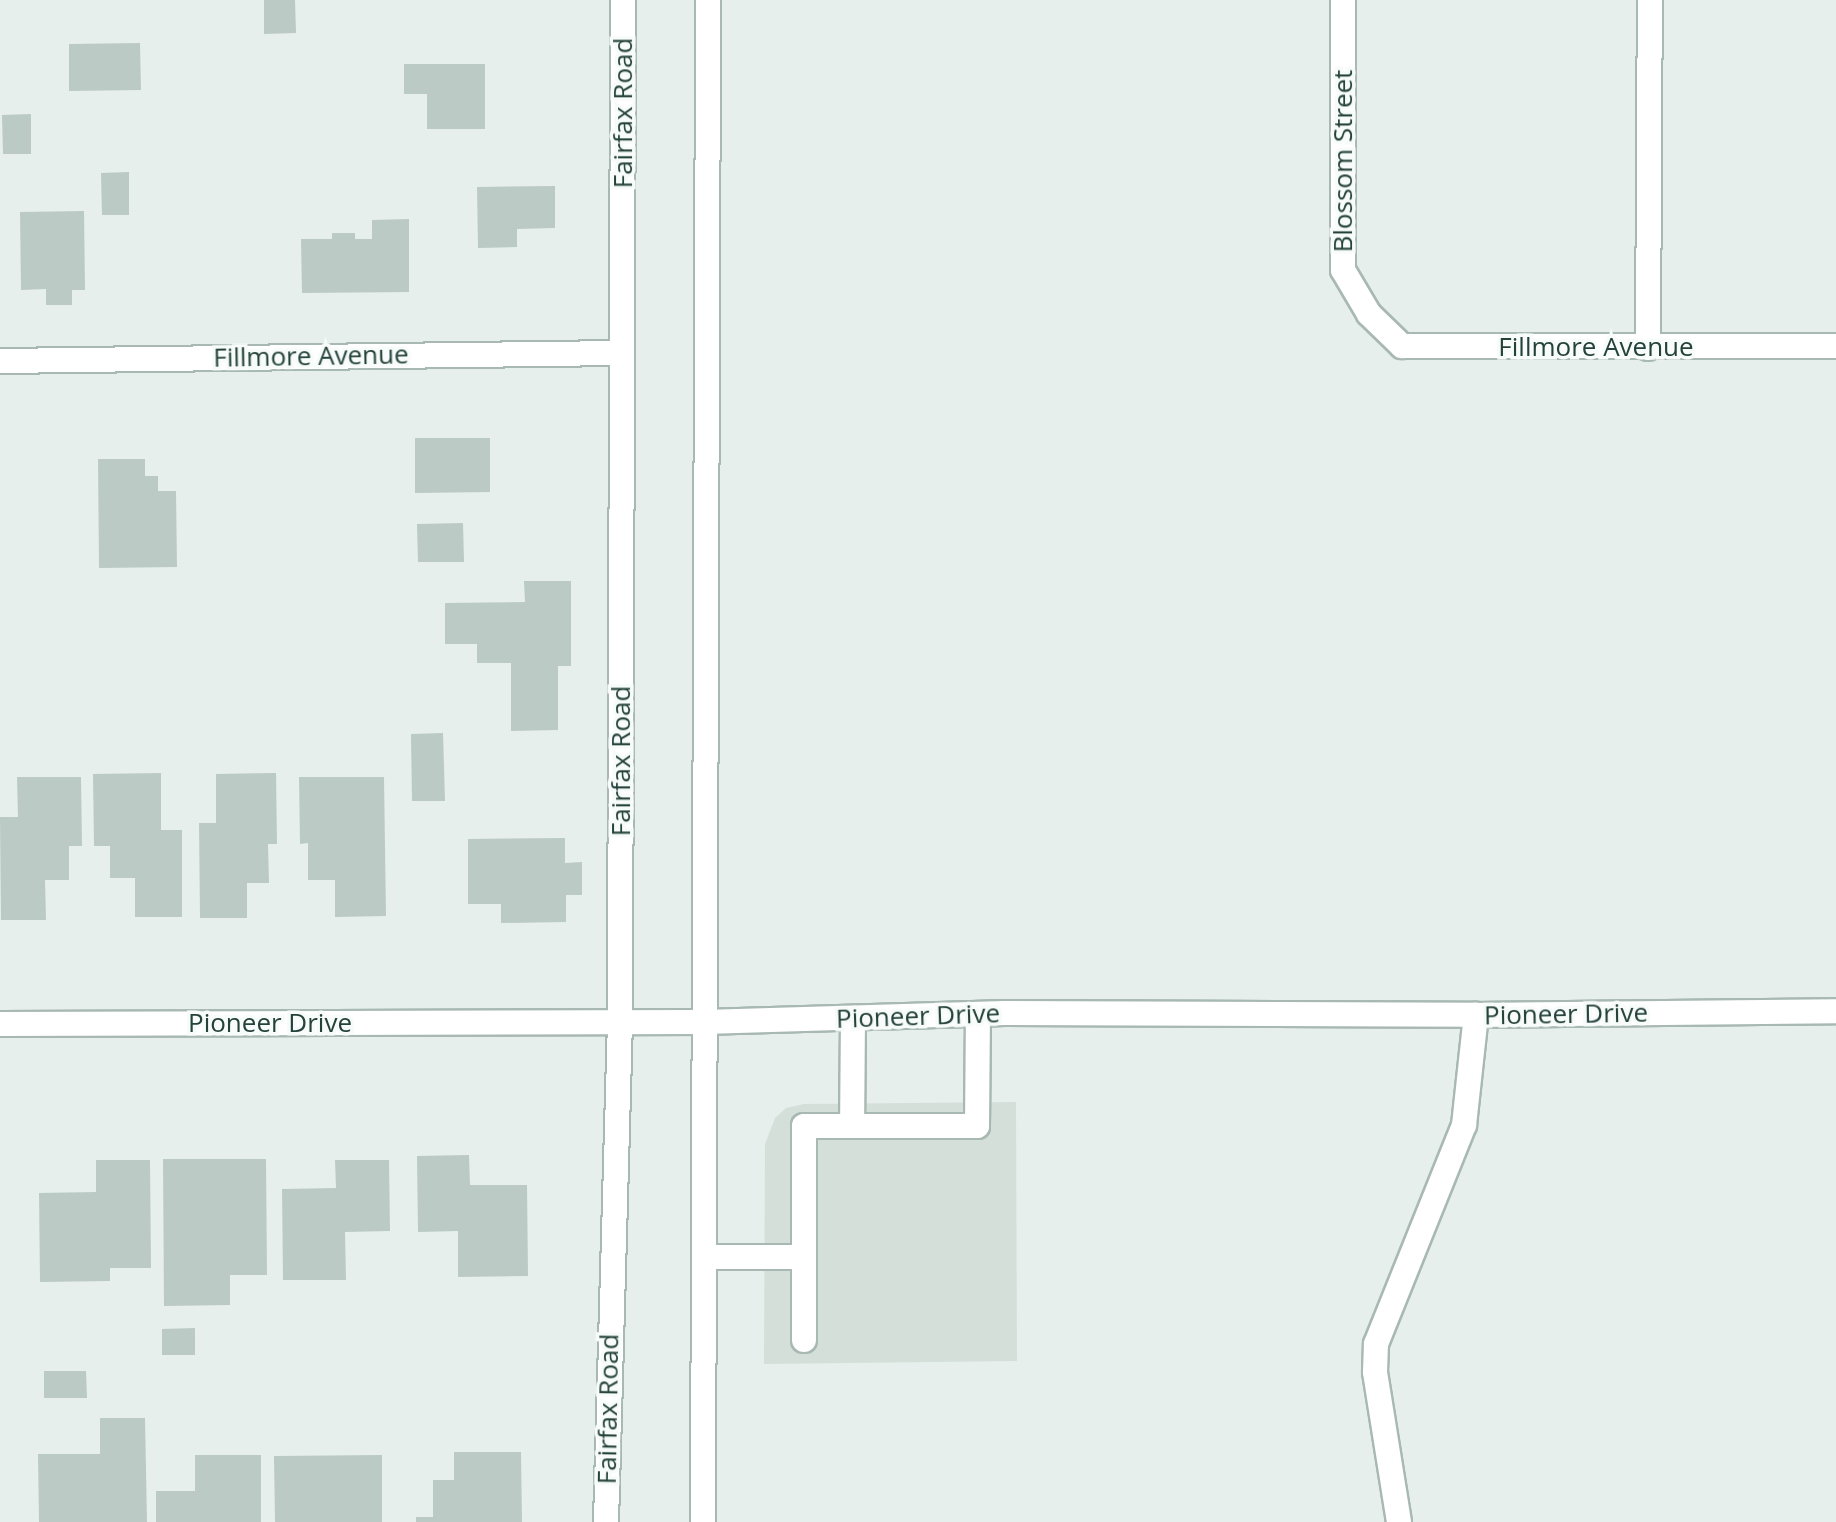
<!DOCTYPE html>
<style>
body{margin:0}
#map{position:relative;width:1836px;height:1522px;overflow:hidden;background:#e6efeb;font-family:"Open Sans",sans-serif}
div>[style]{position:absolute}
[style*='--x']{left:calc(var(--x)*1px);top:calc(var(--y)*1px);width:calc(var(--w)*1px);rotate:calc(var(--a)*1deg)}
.built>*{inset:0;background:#d4dfda}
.building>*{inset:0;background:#bbcac4}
.roads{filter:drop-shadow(2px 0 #a8b8b2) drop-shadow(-2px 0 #a8b8b2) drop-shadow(0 2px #a8b8b2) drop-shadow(0 -2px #a8b8b2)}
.lane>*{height:24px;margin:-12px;padding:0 12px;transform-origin:12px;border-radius:12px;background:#fff}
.street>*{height:24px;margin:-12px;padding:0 12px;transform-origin:12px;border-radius:12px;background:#fff}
.secondary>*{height:24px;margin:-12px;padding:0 12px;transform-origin:12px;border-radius:12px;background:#fff}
span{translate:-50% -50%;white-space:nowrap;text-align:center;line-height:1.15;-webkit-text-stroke:7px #f7fbf9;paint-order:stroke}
.street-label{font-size:26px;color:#24423a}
</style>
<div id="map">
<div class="built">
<div style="clip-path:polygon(1016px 1102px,1017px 1361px,764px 1364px,765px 1144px,775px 1118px,786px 1108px,804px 1104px)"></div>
</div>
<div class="building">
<div style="clip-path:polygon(264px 0,295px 0,296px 33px,264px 34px)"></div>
<div style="clip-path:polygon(140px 43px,141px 90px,69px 91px,69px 44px)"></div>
<div style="clip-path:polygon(404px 64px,485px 64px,485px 129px,427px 129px,427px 94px,404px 94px)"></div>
<div style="clip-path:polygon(31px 114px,31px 154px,3px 154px,2px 115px)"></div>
<div style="clip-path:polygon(129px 172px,129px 215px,102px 215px,101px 173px)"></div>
<div style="clip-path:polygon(555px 186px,555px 228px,517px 229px,517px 247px,478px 248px,477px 187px)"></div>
<div style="clip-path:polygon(84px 211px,85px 290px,72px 290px,72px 305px,46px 305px,46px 289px,21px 290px,20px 212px)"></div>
<div style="clip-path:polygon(409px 219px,409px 292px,302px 293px,301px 239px,332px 239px,332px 233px,355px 233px,355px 239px,372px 239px,372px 220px)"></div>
<div style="clip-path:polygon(415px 438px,490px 438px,490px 492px,415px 493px)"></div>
<div style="clip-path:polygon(98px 459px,145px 459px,145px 476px,158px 476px,158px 491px,176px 491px,177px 567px,99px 568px)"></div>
<div style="clip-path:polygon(463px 523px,464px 562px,418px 562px,417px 524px)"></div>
<div style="clip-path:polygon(524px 581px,571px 581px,571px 666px,558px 666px,558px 730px,511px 731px,511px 663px,477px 663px,477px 644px,445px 644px,445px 603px,525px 602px)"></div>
<div style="clip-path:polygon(443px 733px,445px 801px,412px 801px,411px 734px)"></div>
<div style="clip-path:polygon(161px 773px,161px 830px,182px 830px,182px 917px,135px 917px,135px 878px,110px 878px,110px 846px,94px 846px,93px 774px)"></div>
<div style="clip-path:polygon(276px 773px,277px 844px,268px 844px,269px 883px,247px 883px,247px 918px,200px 918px,199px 823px,216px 823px,216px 774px)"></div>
<div style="clip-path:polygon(17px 777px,81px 777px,82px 846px,69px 846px,69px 880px,45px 880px,46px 920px,1px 920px,0 817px,18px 817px)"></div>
<div style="clip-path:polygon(299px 777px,384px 777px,386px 916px,335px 917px,335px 880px,308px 880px,308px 843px,300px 844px)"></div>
<div style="clip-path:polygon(565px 838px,565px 863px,582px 862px,582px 895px,566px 895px,566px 922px,501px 923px,501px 904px,468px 904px,468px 839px)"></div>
<div style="clip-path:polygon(469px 1155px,470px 1185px,527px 1185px,528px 1276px,458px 1277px,458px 1231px,418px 1232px,417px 1156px)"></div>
<div style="clip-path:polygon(163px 1159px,266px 1159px,267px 1275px,230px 1275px,230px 1305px,164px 1306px)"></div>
<div style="clip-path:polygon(96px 1160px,150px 1160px,151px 1268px,110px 1268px,110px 1281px,40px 1282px,39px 1193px,96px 1192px)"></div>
<div style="clip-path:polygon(335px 1160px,389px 1160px,390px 1231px,345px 1232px,346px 1280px,283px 1280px,282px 1189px,336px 1188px)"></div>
<div style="clip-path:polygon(195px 1328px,195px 1355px,162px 1355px,162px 1329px)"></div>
<div style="clip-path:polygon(44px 1371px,86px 1371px,87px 1398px,44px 1398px)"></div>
<div style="clip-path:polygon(100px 1418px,145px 1418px,147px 1522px,39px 1522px,38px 1454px,100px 1454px)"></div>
<div style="clip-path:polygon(454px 1452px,521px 1452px,522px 1522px,416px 1522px,416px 1517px,433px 1517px,433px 1480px,454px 1480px)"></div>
<div style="clip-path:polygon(195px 1455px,261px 1455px,261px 1522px,156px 1522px,156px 1491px,195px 1491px)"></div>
<div style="clip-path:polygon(382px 1455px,382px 1522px,275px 1522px,274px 1456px)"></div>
</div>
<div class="roads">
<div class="lane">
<div style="--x:1648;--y:348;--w:348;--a:-89.7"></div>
<div style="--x:853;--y:1018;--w:108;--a:90.5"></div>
<div style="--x:852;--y:1126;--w:125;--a:0"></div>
<div style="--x:977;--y:1126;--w:112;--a:-89.5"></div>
<div style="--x:704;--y:1257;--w:100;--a:0"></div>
<div style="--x:804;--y:1257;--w:131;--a:-90"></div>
<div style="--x:804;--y:1126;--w:48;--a:0"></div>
<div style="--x:804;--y:1340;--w:83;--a:-90"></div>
</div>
<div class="street">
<div style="--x:1343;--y:0;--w:270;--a:90"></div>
<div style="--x:1343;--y:270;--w:51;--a:59.4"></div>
<div style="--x:1369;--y:314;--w:46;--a:44.1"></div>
<div style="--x:1402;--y:346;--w:434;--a:0"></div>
<div style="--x:0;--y:361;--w:622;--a:-0.74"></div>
<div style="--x:1399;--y:1522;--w:152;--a:-99.1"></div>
<div style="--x:1375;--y:1372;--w:28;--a:-88"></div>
<div style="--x:1376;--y:1344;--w:236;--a:-68.1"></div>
<div style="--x:1464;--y:1125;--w:111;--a:-83.8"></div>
</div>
<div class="secondary">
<div style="--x:0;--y:1024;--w:704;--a:-0.16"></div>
<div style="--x:704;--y:1022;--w:301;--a:-1.7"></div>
<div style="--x:1005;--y:1013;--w:471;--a:0.2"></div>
<div style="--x:1476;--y:1015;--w:360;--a:-0.6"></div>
<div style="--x:606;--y:1522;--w:501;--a:-88.4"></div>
<div style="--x:620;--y:1021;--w:1021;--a:-89.83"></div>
<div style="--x:703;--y:1522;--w:1522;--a:-89.81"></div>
</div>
</div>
<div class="street-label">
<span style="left:623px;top:113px;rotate:-90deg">Fairfax Road</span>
<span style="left:1343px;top:161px;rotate:-90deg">Blossom Street</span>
<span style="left:1596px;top:347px">Fillmore Avenue</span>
<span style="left:311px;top:356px;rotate:-1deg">Fillmore Avenue</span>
<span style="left:621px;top:761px;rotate:-90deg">Fairfax Road</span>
<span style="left:1566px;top:1014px;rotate:-1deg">Pioneer Drive</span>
<span style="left:918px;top:1016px;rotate:-2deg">Pioneer Drive</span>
<span style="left:270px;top:1023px">Pioneer Drive</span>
<span style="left:608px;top:1409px;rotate:-89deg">Fairfax Road</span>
</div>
</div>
